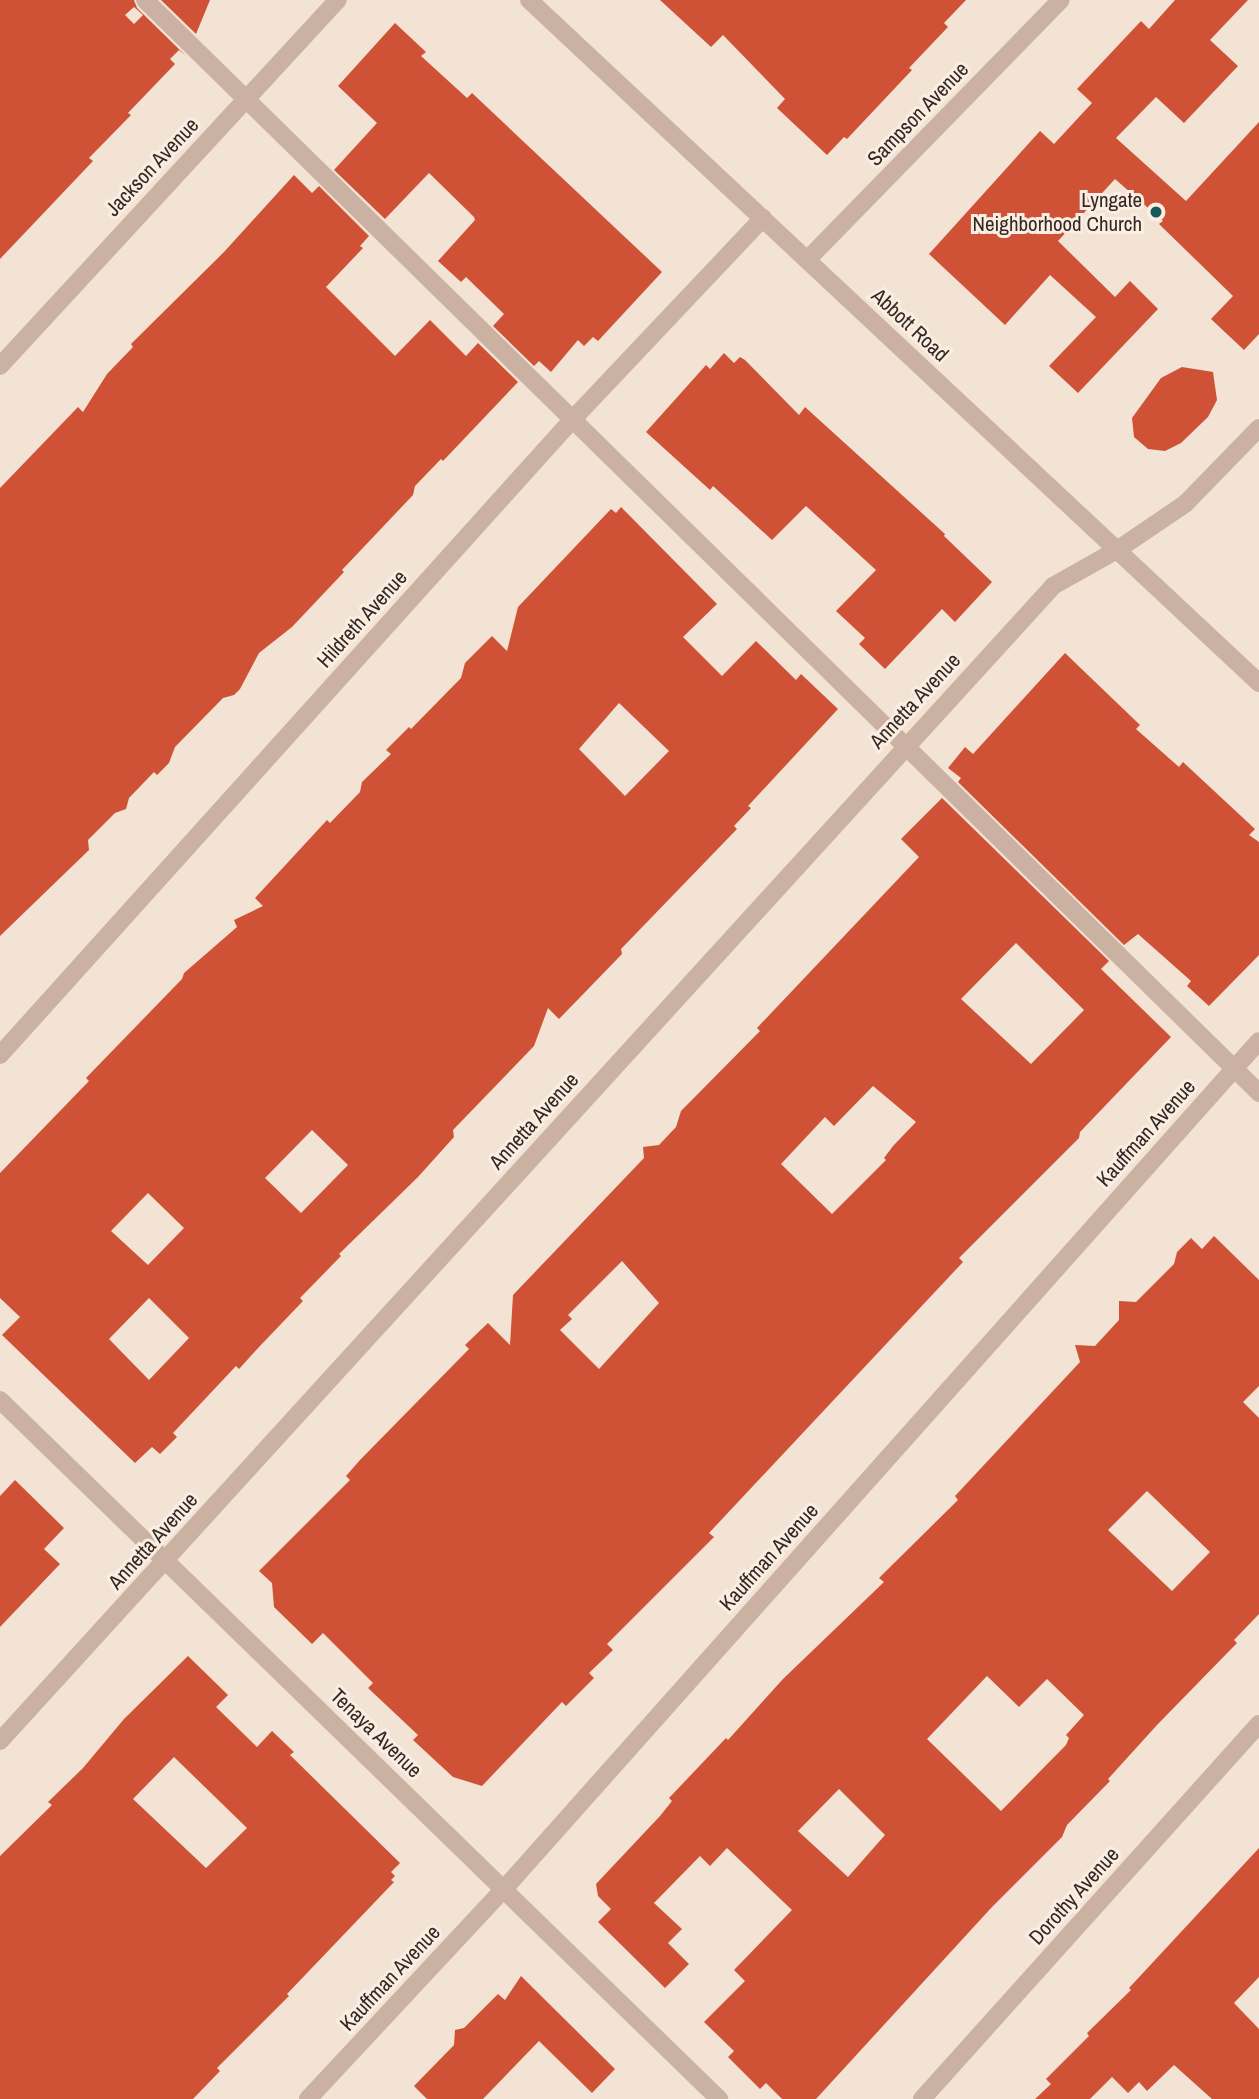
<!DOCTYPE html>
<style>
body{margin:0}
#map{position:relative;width:1259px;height:2099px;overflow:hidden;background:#f2e3d5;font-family:"Archivo Narrow",sans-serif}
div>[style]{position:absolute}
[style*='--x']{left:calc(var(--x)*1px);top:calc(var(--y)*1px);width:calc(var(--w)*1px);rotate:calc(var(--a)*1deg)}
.building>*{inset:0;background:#cf5236}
.minor>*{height:18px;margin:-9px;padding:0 9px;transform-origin:9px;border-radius:9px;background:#cbb1a1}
.dots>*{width:19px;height:19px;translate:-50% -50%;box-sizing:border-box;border:4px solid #faede2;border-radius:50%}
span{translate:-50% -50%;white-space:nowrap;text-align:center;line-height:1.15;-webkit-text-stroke:6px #faede2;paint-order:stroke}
.street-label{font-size:21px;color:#342824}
.poi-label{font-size:21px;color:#342824}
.right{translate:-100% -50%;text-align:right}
</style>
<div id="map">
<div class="building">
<div style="clip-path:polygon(evenodd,0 0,134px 0,137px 8px,187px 57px,179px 50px,170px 59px,175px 64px,128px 113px,131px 115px,89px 158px,93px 161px,0 259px,0 0,134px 7px,143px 15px,134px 24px,125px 15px,134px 7px)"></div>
<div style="clip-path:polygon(161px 0,210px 0,196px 34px)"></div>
<div style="clip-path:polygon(660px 0,966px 0,944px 23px,948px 27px,909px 68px,912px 70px,847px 139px,844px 137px,827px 155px,777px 108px,785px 99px,723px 35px,711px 47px)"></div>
<div style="clip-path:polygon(1175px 0,1248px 0,1210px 40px,1238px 66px,1184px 123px,1156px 97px,1116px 138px,1186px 201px,1259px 122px,1259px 334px,1244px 350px,1211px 319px,1233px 296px,1159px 224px,1163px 221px,1115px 179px,1058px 241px,1115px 297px,1130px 281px,1158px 309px,1078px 393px,1049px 366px,1096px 317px,1050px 275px,1005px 325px,929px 254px,1040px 131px,1054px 144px,1092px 103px,1077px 89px,1141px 21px,1149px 29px)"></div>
<div style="clip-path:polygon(395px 23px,426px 52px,421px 56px,467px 98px,472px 93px,662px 272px,598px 341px,593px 337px,584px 346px,578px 340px,551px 372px,539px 361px,534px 366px,493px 326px,504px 314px,466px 277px,461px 282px,438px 261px,475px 220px,474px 217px,429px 173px,385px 219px,334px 170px,377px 123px,338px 86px)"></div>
<div style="clip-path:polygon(294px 175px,312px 193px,319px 186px,369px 236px,360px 246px,363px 248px,326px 287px,395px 356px,430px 320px,466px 356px,478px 343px,518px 382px,443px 461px,441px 459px,415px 486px,413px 495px,342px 570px,344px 572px,292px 627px,259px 653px,240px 689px,234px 695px,223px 698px,175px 747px,169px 763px,157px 775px,154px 772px,129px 798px,126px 809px,115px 813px,88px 840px,89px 850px,0 936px,0 488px,78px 407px,83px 412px,107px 374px,133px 347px,131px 344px,224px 252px)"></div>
<div style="clip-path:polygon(724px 353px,734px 363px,740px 357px,745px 360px,799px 415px,805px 407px,945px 534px,944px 536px,992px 582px,955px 622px,942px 609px,885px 669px,859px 644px,865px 638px,836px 611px,876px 570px,806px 506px,772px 540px,713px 486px,710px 490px,646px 432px,706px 365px,710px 369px)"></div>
<div style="clip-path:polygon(1182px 367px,1213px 372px,1217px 400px,1208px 417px,1181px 443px,1165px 451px,1148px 449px,1134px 437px,1132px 418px,1161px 378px)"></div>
<div style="clip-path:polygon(evenodd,621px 507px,717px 604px,683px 637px,722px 676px,756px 641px,796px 680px,801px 674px,838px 709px,748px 806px,751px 808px,734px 826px,737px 829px,621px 949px,622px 954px,592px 985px,559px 1019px,548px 1008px,534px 1046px,453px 1130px,454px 1137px,418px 1177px,339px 1254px,341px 1256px,300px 1298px,303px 1301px,259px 1347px,239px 1369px,236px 1366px,173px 1433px,177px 1437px,160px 1454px,152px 1447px,135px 1463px,2px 1335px,20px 1317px,0 1298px,0 1173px,89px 1081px,86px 1078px,182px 979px,184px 973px,237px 927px,234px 920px,263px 906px,255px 898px,327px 820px,330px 823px,360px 792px,362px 782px,391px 754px,386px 750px,409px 727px,411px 729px,461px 678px,465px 663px,492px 636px,507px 651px,518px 607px,611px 509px,616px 513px,621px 507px,619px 703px,669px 751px,625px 796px,579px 749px,619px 703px,621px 507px,312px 1130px,348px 1165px,301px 1213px,265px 1178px,312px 1130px,621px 507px,148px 1193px,184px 1228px,148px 1265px,111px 1231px,148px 1193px,621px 507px,149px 1298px,189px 1338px,149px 1380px,109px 1339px,149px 1298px)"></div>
<div style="clip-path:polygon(1065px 653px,1140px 725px,1136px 729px,1179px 767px,1183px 762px,1255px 829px,1249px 835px,1259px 842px,1259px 955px,1209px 1006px,1187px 986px,1191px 981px,1138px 934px,1124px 945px,958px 782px,961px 778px,948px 768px,965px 747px,973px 754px)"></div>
<div style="clip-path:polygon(evenodd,942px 798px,1109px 961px,1101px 969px,1171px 1037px,1080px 1132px,1079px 1138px,959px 1258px,963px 1262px,709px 1533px,714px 1537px,607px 1644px,613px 1650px,589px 1673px,594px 1678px,566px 1706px,562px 1702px,482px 1786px,453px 1777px,413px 1740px,418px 1735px,368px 1688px,373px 1683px,323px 1633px,312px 1644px,274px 1607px,272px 1583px,259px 1571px,350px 1480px,346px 1476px,360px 1460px,469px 1349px,465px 1345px,488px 1323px,510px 1345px,513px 1295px,644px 1158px,643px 1147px,659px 1145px,676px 1127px,681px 1111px,760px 1031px,757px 1028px,919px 857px,901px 839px,942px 798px,1016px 943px,1084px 1010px,1031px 1064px,961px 999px,1016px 943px,942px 798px,873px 1086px,916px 1122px,893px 1146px,884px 1158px,886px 1160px,832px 1214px,781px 1164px,825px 1117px,834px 1126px,873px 1086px,942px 798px,622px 1261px,659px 1303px,599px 1369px,560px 1330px,572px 1319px,568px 1315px,622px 1261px)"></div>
<div style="clip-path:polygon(evenodd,1214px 1236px,1259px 1280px,1259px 1386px,1243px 1402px,1259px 1418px,1259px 1614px,1234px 1640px,1237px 1643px,1157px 1725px,1108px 1779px,1110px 1781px,1067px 1825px,1062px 1837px,992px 1907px,816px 2099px,782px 2099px,766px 2083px,760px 2089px,728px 2057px,734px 2051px,704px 2022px,745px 1981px,734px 1970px,792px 1910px,727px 1848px,710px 1866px,700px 1856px,654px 1903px,682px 1929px,668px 1943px,689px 1964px,665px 1988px,598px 1922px,611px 1909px,598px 1896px,596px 1884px,660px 1816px,672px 1801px,669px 1798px,726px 1738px,728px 1740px,783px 1679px,884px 1582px,879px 1578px,958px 1500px,955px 1496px,1080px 1362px,1075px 1345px,1095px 1346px,1119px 1320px,1119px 1301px,1136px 1302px,1174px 1264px,1177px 1252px,1191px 1238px,1202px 1249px,1214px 1236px,1147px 1491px,1210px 1552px,1172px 1591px,1108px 1530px,1147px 1491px,1214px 1236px,987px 1676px,1019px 1707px,1047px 1679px,1084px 1715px,1066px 1735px,1069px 1738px,1066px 1745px,1001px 1811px,927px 1739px,987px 1676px,1214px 1236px,839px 1789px,885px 1835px,848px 1877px,798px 1831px,839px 1789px)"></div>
<div style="clip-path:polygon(15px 1480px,64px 1528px,44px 1549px,60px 1564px,0 1627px,0 1496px)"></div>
<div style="clip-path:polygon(evenodd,188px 1656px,228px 1695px,216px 1707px,257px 1747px,272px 1731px,294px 1752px,290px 1755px,400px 1863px,391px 1872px,395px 1876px,391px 1880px,394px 1882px,287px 1994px,289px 1996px,217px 2068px,220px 2071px,193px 2099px,0 2099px,0 1856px,52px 1805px,48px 1802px,83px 1768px,124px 1719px,188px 1656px,174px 1757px,247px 1828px,206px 1868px,133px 1799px,174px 1757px)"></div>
<div style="clip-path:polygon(1259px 1848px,1259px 1977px,1234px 2003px,1259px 2029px,1259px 2099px,1212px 2099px,1174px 2065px,1147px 2091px,1139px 2082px,1128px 2093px,1112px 2077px,1090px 2099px,1035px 2099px,1051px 2084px,1046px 2079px,1089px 2036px,1087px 2033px,1131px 1990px,1129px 1988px)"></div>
<div style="clip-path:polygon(521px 1976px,615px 2069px,592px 2093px,539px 2041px,483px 2099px,427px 2099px,414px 2086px,454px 2045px,455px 2030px,464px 2028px,498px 1994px,505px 2000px)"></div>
</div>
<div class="minor">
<div style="--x:145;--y:0;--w:1561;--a:44.45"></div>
<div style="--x:529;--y:0;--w:1000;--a:43.09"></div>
<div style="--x:807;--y:260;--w:363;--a:-45.7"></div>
<div style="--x:0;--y:366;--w:498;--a:-47.3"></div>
<div style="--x:0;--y:1055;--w:855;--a:-47.99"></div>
<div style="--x:572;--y:420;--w:278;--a:-46.6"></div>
<div style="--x:0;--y:1400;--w:1003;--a:44.19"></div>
<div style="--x:0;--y:1741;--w:1563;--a:-47.64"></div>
<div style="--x:1053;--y:586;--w:73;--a:-29.4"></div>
<div style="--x:1117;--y:550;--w:82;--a:-34.1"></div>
<div style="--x:1185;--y:504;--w:106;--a:-45.8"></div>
<div style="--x:308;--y:2099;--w:287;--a:-47"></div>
<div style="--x:504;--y:1889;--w:1135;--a:-48.32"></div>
<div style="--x:922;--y:2099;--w:504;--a:-48.06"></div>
</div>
<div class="dots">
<div style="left:1156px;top:212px;background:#175858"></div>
</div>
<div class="street-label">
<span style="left:918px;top:114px;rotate:-46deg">Sampson Avenue</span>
<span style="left:152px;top:167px;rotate:-47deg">Jackson Avenue</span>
<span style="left:910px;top:325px;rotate:43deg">Abbott Road</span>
<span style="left:362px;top:619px;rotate:-48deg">Hildreth Avenue</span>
<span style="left:915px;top:701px;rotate:-47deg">Annetta Avenue</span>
<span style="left:534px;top:1121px;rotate:-48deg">Annetta Avenue</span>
<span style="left:1146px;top:1133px;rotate:-48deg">Kauffman Avenue</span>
<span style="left:153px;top:1541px;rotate:-48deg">Annetta Avenue</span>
<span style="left:769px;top:1557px;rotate:-48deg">Kauffman Avenue</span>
<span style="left:376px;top:1733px;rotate:44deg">Tenaya Avenue</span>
<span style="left:1074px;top:1896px;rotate:-48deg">Dorothy Avenue</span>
<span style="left:390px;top:1978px;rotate:-47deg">Kauffman Avenue</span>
</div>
<div class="poi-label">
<span class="right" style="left:1142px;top:212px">Lyngate<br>Neighborhood Church</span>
</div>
</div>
